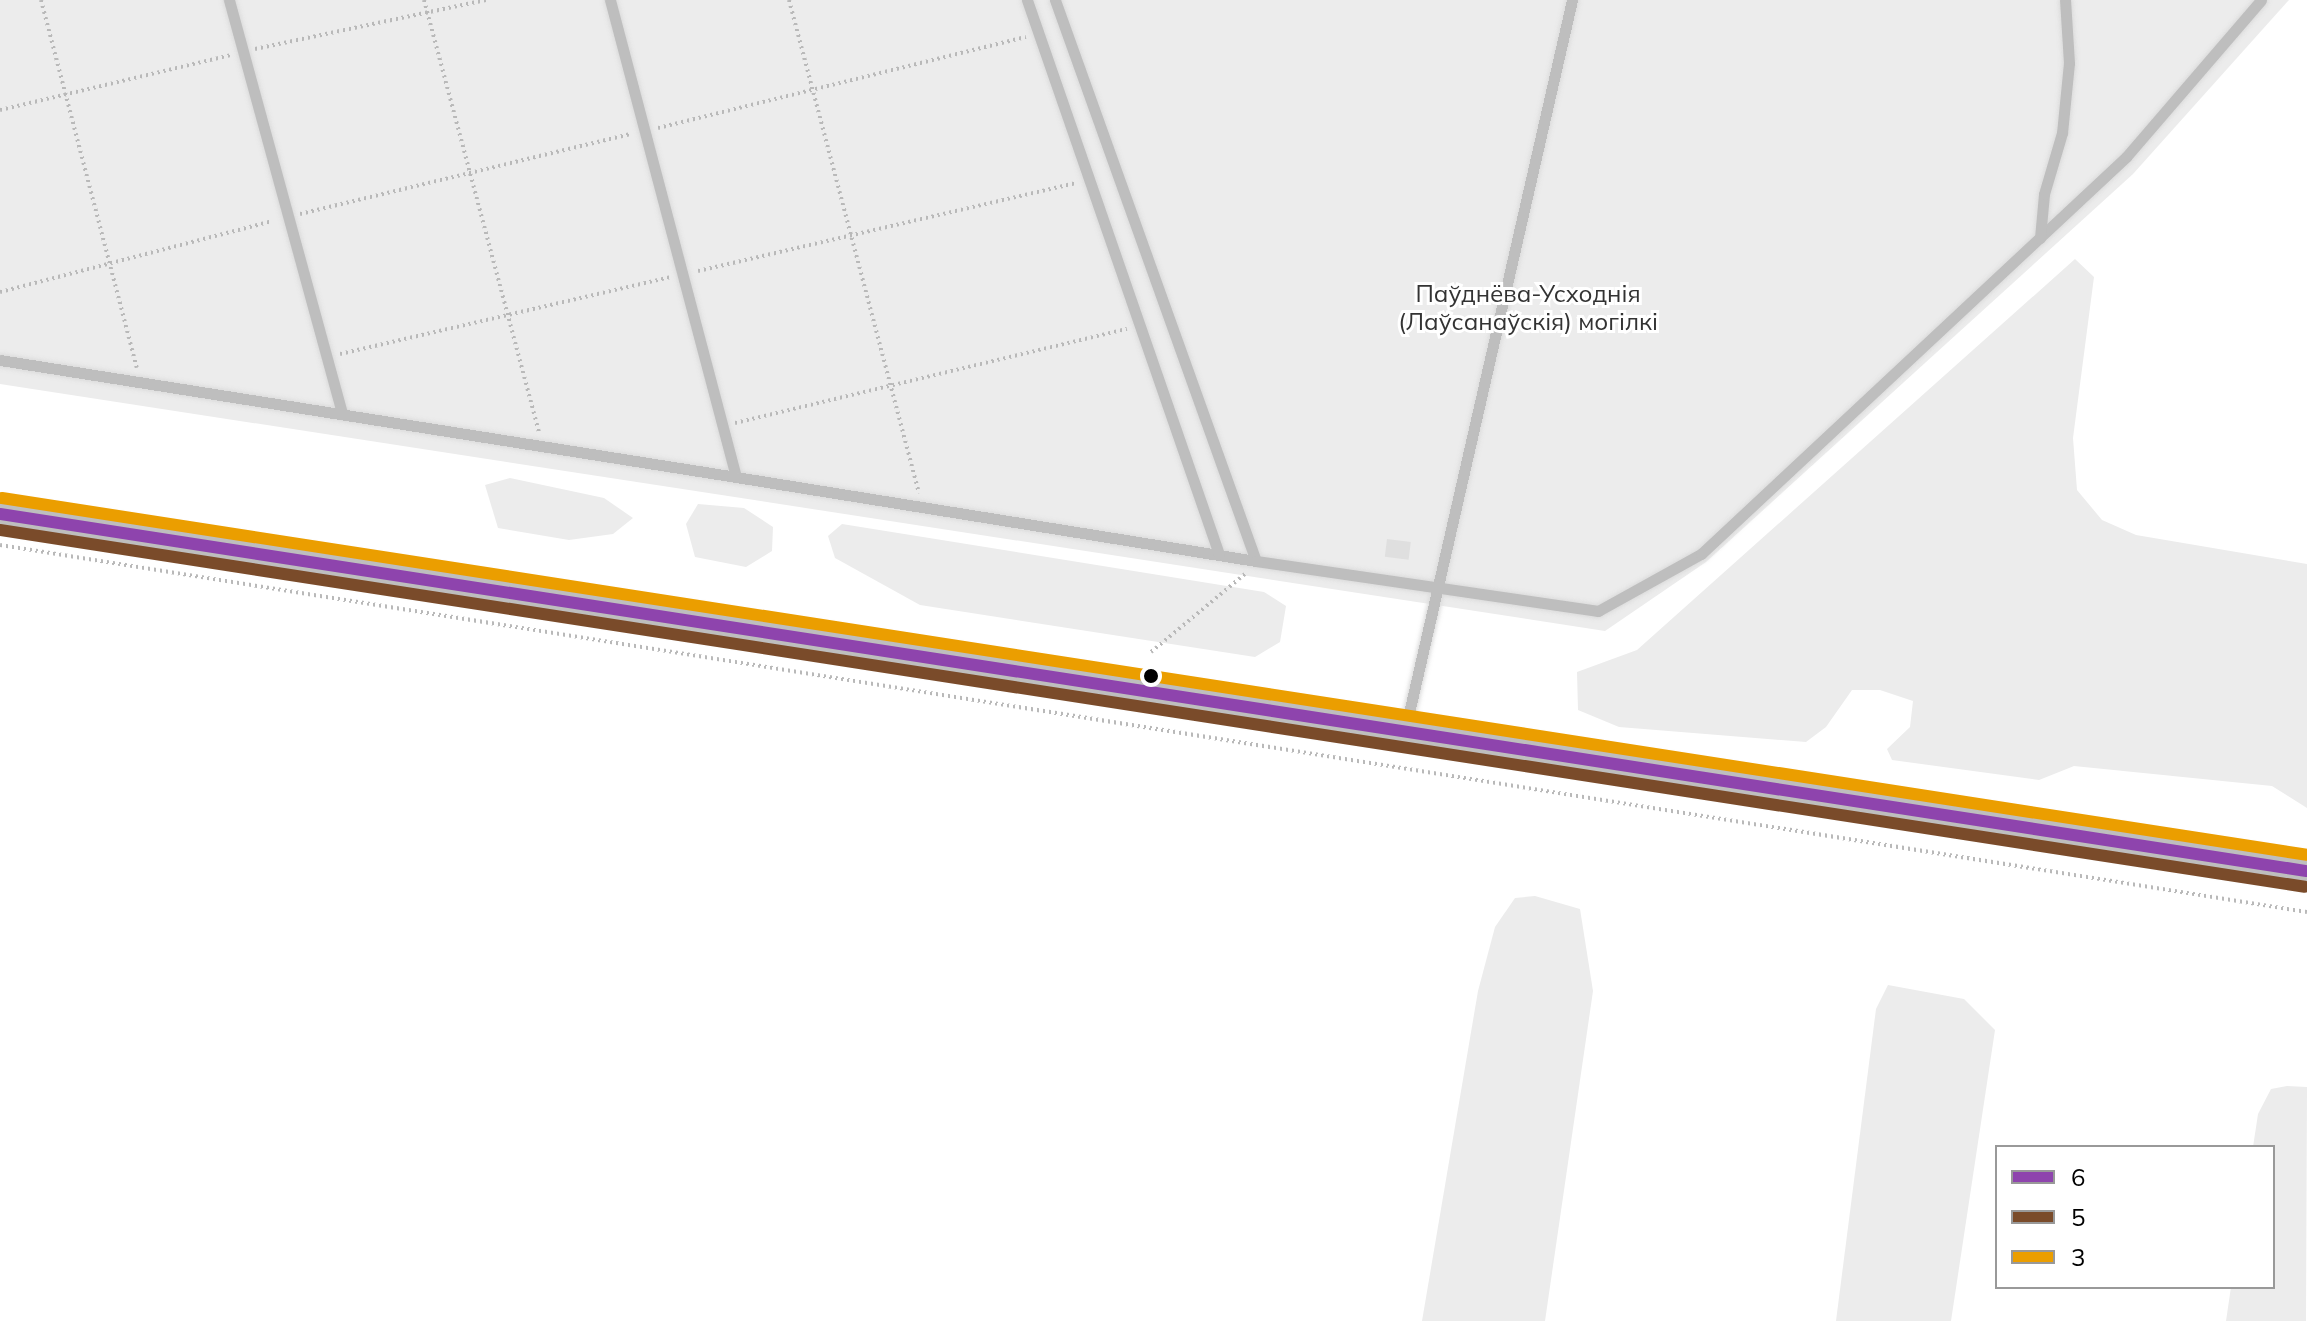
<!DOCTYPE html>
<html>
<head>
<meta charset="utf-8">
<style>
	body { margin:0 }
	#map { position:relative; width:2307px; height:1321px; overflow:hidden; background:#fff; font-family:Mulish,sans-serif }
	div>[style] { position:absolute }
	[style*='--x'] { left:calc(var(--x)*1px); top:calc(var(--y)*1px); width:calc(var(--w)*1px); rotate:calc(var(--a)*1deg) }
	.green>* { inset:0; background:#ececec }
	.building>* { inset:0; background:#dfdfdf; transform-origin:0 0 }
	.path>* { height:4px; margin-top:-2px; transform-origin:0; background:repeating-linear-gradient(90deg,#b9b9b9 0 2px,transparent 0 6px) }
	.roads { filter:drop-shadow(0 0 2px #dbdbdb) drop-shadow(0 0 2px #dbdbdb) }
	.lane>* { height:11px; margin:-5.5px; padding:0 5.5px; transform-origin:5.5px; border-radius:5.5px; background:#bebebe }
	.primary>* { height:34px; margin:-17px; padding:0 17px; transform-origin:17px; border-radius:17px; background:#bebebe }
	.bus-1>* { height:12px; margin:-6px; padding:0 6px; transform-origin:6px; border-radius:6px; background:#8e44ad }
	.bus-2>* { height:12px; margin:-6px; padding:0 6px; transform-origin:6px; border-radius:6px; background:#7a4b2a }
	.bus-3>* { height:12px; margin:-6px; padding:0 6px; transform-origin:6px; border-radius:6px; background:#eb9e00 }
	.dots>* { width:22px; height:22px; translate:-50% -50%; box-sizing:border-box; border:4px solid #fff; border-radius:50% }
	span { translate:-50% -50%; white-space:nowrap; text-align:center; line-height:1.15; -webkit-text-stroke:6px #fff; paint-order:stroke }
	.park-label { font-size:24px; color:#333 }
	.legend { position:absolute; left:1995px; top:1145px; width:280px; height:144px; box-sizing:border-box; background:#fff; border:2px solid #999; margin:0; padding:10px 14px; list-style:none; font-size:24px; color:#000 }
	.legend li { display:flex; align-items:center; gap:16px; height:40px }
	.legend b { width:40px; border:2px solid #999 }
</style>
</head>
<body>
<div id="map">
	<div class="green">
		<i style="clip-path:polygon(0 0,2289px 0,2133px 174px,1706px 562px,1605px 631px,0 384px)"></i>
		<i style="clip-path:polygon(2075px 259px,2094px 277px,2073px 438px,2077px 490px,2102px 520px,2136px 535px,2307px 564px,2307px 808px,2272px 786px,2074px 766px,2039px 780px,1892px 760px,1887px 749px,1910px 727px,1913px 701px,1880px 690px,1852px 690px,1826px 727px,1806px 742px,1619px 727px,1578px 710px,1577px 672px,1637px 650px)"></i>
		<i style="clip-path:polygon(510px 478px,604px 498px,633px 518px,613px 534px,569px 540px,498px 528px,485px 485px)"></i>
		<i style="clip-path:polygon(698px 504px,744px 508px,773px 527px,772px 551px,746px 567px,695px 557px,686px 524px)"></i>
		<i style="clip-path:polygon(842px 524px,1264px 592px,1286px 606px,1280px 642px,1255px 657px,920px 605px,835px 558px,828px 536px)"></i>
		<i style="clip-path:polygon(1535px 896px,1580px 909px,1593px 991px,1545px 1321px,1422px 1321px,1478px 991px,1495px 927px,1515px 898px)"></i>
		<i style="clip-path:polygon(1888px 985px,1964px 999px,1995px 1030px,1951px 1321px,1836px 1321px,1876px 1009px)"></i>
		<i style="clip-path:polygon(2287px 1086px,2307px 1087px,2306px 1321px,2226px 1321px,2231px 1287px,2273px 1287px,2273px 1147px,2253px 1147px,2258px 1114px,2271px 1089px)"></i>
	</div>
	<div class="building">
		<i style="left:1387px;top:539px;width:24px;height:18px;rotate:7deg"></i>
	</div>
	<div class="path">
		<i style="--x:41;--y:0;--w:380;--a:75.4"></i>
		<i style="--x:424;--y:0;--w:447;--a:75.1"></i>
		<i style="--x:789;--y:0;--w:510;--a:75.23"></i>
		<i style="--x:255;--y:49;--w:236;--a:-12"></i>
		<i style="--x:0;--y:110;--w:237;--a:-13.4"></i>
		<i style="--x:658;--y:128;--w:379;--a:-13.9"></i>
		<i style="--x:300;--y:214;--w:340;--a:-13.6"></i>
		<i style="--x:698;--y:271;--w:387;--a:-13.1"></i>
		<i style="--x:0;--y:292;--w:281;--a:-14.6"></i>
		<i style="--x:340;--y:354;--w:339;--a:-13.1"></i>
		<i style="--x:735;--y:423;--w:403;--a:-13.5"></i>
		<i style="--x:0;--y:545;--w:2336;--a:9.04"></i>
		<i style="--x:1151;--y:652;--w:122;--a:-39.7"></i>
	</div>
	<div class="roads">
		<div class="lane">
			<i style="--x:229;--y:0;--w:429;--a:74.7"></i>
			<i style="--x:610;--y:0;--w:493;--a:75.2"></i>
			<i style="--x:736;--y:477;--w:527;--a:9.18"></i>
			<i style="--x:1027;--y:0;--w:586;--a:70.89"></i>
			<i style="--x:1055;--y:0;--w:596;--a:70.29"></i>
			<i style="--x:1256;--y:561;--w:346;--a:8.3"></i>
			<i style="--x:1598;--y:611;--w:118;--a:-29"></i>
			<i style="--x:1701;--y:554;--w:582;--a:-43.05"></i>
			<i style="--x:2126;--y:157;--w:207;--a:-49.3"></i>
			<i style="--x:2040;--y:238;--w:44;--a:-84.8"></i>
			<i style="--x:2044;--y:194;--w:64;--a:-73.6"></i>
			<i style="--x:2062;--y:133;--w:70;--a:-84.3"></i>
			<i style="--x:2069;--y:63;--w:63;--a:-93.6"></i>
			<i style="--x:0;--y:360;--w:745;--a:9.03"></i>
			<i style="--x:1406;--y:726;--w:745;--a:-77.12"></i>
		</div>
		<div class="primary">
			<i style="--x:0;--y:514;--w:2334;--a:8.8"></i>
		</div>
	</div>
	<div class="bus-1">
		<i style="--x:0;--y:514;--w:2334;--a:8.8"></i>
	</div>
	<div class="bus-2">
		<i style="--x:0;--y:530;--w:2332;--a:8.8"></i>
	</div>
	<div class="bus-3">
		<i style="--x:2;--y:498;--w:2332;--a:8.8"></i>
	</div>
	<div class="dots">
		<i style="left:1151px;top:676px;background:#000"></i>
	</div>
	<div class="park-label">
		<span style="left:1528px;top:308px">Паўднёва-Усходнія<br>(Лаўсанаўскія) могілкі</span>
	</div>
	<ul class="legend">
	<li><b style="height:10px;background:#8e44ad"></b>6</li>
	<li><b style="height:10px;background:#7a4b2a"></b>5</li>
	<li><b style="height:10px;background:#eb9e00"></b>3</li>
	</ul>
</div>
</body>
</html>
